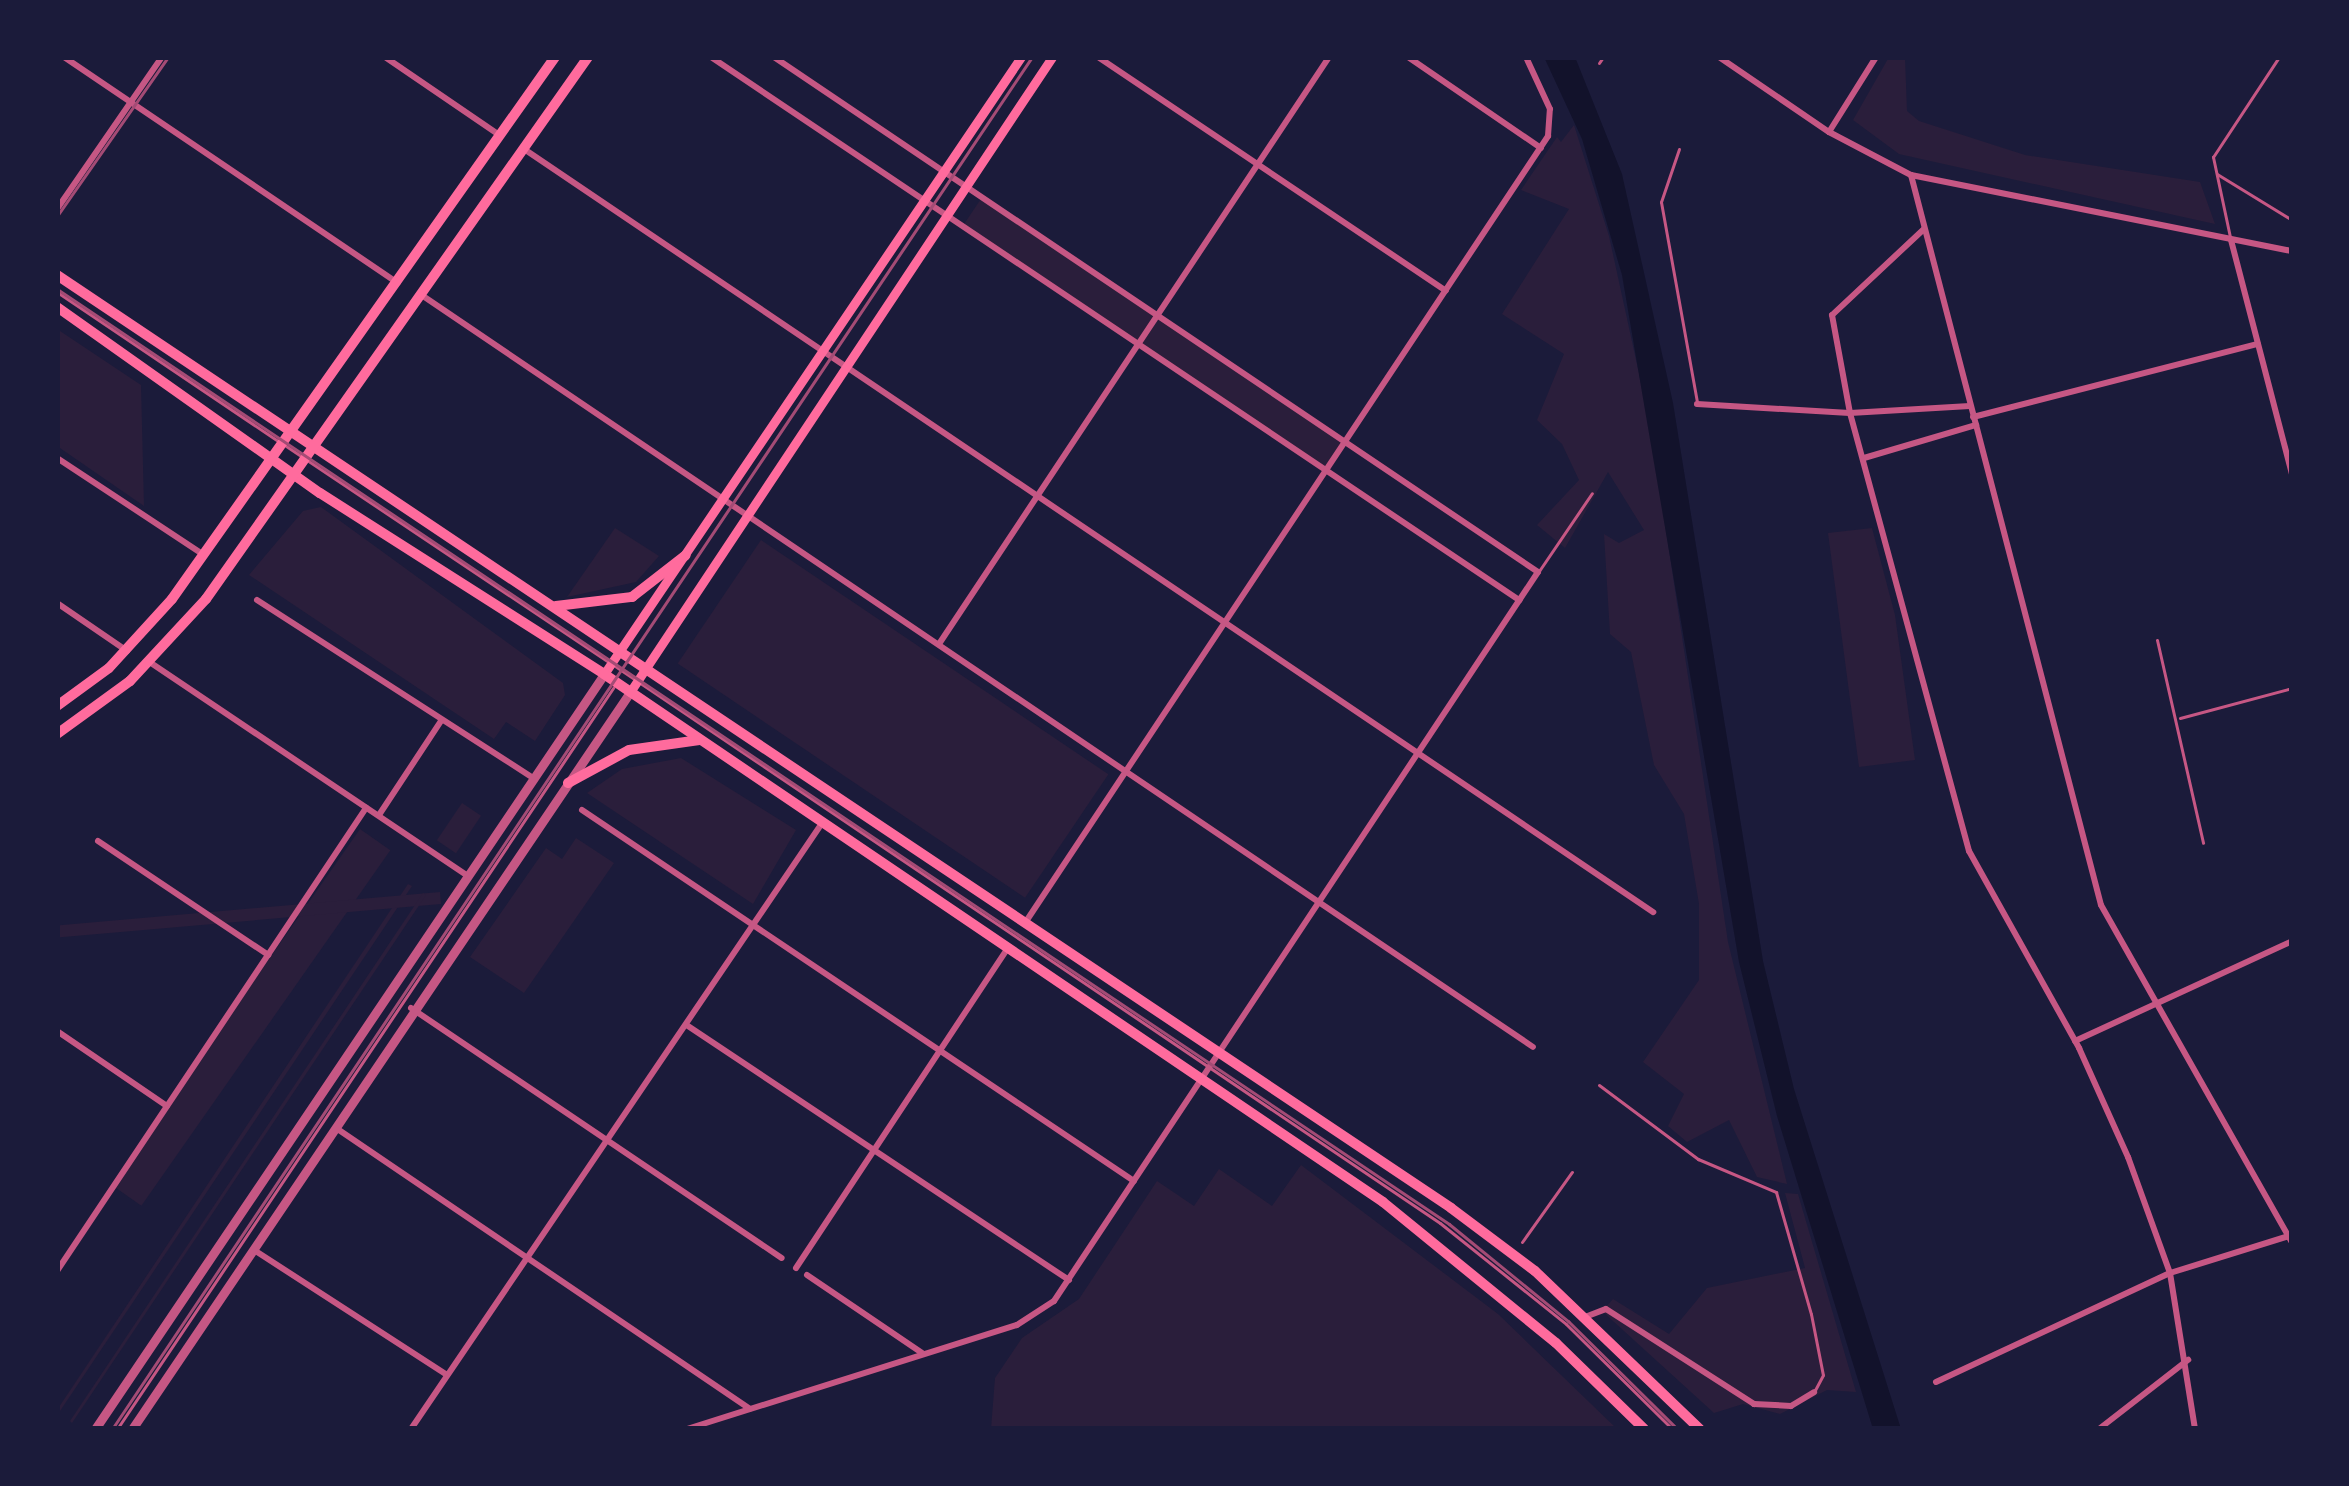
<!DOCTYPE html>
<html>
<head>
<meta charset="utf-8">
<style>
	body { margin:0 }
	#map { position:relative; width:2349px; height:1486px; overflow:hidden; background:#1b1b3a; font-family:"PT Sans Narrow",sans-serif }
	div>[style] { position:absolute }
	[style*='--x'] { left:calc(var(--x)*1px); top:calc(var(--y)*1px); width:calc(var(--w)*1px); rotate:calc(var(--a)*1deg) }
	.green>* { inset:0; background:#2a1e3b; transform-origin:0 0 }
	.water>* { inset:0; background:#12122b }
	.service>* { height:3px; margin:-1.5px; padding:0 1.5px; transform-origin:1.5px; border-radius:1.5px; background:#c65784 }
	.minor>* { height:6px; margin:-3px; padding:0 3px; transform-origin:3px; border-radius:3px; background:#c65784 }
	.tertiary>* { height:9px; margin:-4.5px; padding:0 4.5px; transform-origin:4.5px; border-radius:4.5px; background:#c65784 }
	.secondary>* { height:9px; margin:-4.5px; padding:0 4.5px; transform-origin:4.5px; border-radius:4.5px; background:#ff6b9d }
	.primary>* { height:10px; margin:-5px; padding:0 5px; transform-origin:5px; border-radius:5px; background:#ff6b9d }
	.tram>* { height:3px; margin:-1.5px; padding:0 1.5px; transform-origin:1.5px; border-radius:1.5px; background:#a44b75 }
	span { translate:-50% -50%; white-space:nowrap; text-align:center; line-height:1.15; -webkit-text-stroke:9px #1b1b3a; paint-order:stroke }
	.frame { position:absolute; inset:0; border:60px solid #1b1b3a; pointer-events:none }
</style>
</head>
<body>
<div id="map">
	<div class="green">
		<i style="clip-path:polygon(1889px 57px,1905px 57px,1907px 111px,1919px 121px,2025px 155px,2200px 182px,2215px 224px,1899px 154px,1853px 120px)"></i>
		<i style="clip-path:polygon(1574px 125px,1609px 236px,1650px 424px,1728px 942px,1787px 1184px,1757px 1177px,1729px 1120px,1687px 1142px,1668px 1126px,1684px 1094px,1643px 1062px,1699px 980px,1699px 904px,1684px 814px,1654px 765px,1631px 652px,1610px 634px,1604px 534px,1619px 543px,1644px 530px,1608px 472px,1565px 548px,1537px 525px,1579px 480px,1562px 444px,1537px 420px,1564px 354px,1502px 314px,1569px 209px,1521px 190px,1557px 137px,1561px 142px)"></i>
		<i style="left:983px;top:196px;width:437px;height:36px;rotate:34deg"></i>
		<i style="clip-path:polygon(57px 329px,141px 385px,144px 506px,57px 446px)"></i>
		<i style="clip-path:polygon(321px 507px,563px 683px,565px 695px,535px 741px,506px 722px,494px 739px,249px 575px,303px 511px)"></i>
		<i style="clip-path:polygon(615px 528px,659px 556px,636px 582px,567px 597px)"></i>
		<i style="clip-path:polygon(1872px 528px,1895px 615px,1915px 760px,1859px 767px,1828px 533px)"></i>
		<i style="left:761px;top:540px;width:419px;height:149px;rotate:34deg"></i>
		<i style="clip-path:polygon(681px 758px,796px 830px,753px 904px,587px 793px,622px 769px)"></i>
		<i style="left:462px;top:803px;width:23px;height:45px;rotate:34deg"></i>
		<i style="left:360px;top:829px;width:37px;height:434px;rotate:35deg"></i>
		<i style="clip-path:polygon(576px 838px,614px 863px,524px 993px,470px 957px,546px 848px,562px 859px)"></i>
		<i style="clip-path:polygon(408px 884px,412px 886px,58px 1414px,57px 1410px)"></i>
		<i style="left:440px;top:892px;width:12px;height:628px;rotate:85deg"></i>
		<i style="clip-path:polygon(423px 893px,426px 895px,72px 1423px,70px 1421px)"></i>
		<i style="clip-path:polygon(1301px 1165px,1498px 1314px,1617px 1429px,991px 1429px,995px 1378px,1022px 1338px,1079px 1299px,1157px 1181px,1194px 1206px,1219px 1169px,1272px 1206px)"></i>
		<i style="clip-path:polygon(1785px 1193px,1798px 1194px,1856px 1392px,1827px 1390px,1780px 1414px,1743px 1404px,1714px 1413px,1602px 1311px,1613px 1299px,1669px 1334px,1707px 1288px,1805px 1268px)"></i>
	</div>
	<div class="water">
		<i style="clip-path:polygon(1544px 57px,1575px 57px,1622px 174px,1673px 403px,1763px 961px,1794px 1089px,1901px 1429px,1873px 1429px,1777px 1116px,1739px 962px,1622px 275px,1582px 139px)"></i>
	</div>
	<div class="service">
		<i style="--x:1599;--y:63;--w:7;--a:-56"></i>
		<i style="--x:1679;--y:149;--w:56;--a:108.8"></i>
		<i style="--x:1661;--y:202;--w:204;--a:79.8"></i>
		<i style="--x:2217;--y:174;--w:88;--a:31.5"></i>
		<i style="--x:2230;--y:237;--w:82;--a:-102"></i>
		<i style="--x:2213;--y:157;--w:120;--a:-56.6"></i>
		<i style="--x:57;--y:292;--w:267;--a:34"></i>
		<i style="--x:286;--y:446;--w:386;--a:33.8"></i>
		<i style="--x:1539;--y:571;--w:94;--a:-55.8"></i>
		<i style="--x:2157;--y:640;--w:208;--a:77.2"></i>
		<i style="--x:615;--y:666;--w:995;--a:34.03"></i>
		<i style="--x:1440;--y:1223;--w:161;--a:38.7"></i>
		<i style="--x:1566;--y:1324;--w:149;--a:44.7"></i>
		<i style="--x:2180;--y:718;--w:116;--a:-15"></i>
		<i style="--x:1599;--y:1085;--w:124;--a:36.8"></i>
		<i style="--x:1698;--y:1159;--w:85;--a:22.9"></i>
		<i style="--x:1776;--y:1192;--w:127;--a:74"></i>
		<i style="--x:1811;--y:1314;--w:62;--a:78.9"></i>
		<i style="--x:1823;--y:1375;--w:17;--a:118"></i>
		<i style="--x:1522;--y:1242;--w:86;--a:-54.5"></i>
		<i style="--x:117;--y:1429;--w:892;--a:-56.2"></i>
	</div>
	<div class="minor">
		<i style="--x:64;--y:57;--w:403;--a:34.1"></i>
		<i style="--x:385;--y:57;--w:137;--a:34.3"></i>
		<i style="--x:711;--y:57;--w:974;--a:33.9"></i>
		<i style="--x:1098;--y:57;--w:419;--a:33.9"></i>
		<i style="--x:1408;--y:57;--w:161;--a:34.4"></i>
		<i style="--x:1719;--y:57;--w:133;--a:34.3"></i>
		<i style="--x:1829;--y:132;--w:93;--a:27.7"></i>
		<i style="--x:1911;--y:175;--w:389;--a:11.3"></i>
		<i style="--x:1829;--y:132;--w:89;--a:-57.9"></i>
		<i style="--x:524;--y:149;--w:1363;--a:34.05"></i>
		<i style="--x:1911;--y:175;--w:754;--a:75.41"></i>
		<i style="--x:2101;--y:905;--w:387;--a:60.5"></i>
		<i style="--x:57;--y:209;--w:185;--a:-55.4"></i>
		<i style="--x:1924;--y:229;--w:126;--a:136.9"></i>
		<i style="--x:1832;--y:315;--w:100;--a:79.6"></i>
		<i style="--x:1850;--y:413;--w:454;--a:74.8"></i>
		<i style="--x:1969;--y:851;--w:226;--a:60.8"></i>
		<i style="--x:2079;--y:1048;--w:120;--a:65.8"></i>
		<i style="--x:2128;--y:1157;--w:123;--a:70.1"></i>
		<i style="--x:2170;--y:1273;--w:158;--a:80.9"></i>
		<i style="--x:2231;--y:240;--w:242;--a:75.4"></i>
		<i style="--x:423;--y:296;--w:1340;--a:34.08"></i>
		<i style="--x:1697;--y:404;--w:153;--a:3.4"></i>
		<i style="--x:1850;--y:413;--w:120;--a:-3.3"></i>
		<i style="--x:1973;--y:417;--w:294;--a:-14.4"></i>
		<i style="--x:57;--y:458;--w:176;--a:33.4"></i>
		<i style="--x:1864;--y:458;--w:117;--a:-16.4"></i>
		<i style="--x:257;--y:600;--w:328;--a:32.8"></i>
		<i style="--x:57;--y:603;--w:85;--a:34.4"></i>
		<i style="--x:939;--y:644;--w:705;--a:-56.4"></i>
		<i style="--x:151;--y:663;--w:380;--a:33.9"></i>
		<i style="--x:582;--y:810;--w:665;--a:33.91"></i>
		<i style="--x:379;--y:815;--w:113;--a:-56.6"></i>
		<i style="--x:98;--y:841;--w:205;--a:33.8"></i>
		<i style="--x:1025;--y:923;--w:945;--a:-56.39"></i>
		<i style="--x:1548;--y:136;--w:27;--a:-86"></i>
		<i style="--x:1550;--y:109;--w:57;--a:-114.8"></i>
		<i style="--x:411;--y:1008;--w:447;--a:34"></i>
		<i style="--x:688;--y:1026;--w:458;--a:33.7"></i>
		<i style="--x:57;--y:1031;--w:133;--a:34.3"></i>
		<i style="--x:2075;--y:1041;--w:239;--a:-24.7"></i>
		<i style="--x:336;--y:1128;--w:500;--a:34.17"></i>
		<i style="--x:254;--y:1250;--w:230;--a:32.9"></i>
		<i style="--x:796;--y:1268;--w:384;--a:-56.5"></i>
		<i style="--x:57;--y:1271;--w:557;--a:-56.28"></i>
		<i style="--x:807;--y:1275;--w:139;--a:34.1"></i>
		<i style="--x:1585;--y:1317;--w:22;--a:-21"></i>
		<i style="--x:1606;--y:1309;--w:176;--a:32.7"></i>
		<i style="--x:1754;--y:1404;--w:37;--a:3"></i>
		<i style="--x:1791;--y:1406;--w:27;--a:-31"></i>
		<i style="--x:1936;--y:1382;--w:258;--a:-25"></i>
		<i style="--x:2170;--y:1273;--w:125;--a:-17.3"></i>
		<i style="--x:411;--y:1429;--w:732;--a:-55.85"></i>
		<i style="--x:687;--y:1429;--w:346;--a:-17.5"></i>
		<i style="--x:1017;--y:1325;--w:44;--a:-33"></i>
		<i style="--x:1054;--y:1301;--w:875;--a:-56.42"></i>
		<i style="--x:1538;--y:572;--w:921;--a:-146.02"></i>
		<i style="--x:2099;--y:1429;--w:113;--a:-37.8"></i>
	</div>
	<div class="tertiary">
		<i style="--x:95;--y:1429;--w:911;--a:-56.01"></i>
		<i style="--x:132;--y:1429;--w:889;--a:-55.95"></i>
	</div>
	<div class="secondary">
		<i style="--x:604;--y:674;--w:745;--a:-55.95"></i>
		<i style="--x:630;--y:692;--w:762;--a:-56.39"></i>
	</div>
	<div class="primary">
		<i style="--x:57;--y:275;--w:1677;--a:33.79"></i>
		<i style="--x:1451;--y:1208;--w:105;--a:36.9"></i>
		<i style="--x:1535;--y:1271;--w:228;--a:43.8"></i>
		<i style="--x:57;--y:307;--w:322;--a:35.3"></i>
		<i style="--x:320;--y:493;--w:337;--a:32.5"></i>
		<i style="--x:604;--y:674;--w:941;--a:34.13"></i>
		<i style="--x:1383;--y:1202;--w:223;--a:39.2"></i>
		<i style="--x:1556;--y:1343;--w:123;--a:44.3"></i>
		<i style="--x:556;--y:606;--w:77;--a:-6.8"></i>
		<i style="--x:632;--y:597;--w:68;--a:-37.9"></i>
		<i style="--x:57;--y:706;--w:64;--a:-36.2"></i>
		<i style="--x:109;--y:668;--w:93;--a:-47.6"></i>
		<i style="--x:172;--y:599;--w:664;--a:-54.75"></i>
		<i style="--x:57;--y:734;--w:90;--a:-36"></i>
		<i style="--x:130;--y:681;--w:112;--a:-47.2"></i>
		<i style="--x:206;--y:599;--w:663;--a:-54.82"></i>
		<i style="--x:568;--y:783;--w:69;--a:-28.4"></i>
		<i style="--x:629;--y:750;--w:71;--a:-8.1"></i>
	</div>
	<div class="tram">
		<i style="--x:57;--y:216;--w:194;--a:-55.1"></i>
		<i style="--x:57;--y:289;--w:1677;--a:33.89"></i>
		<i style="--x:1449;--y:1224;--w:154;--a:39.2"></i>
		<i style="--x:1568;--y:1321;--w:153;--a:44.7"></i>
		<i style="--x:112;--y:1429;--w:1652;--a:-56.16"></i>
	</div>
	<div class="frame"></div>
</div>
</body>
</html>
